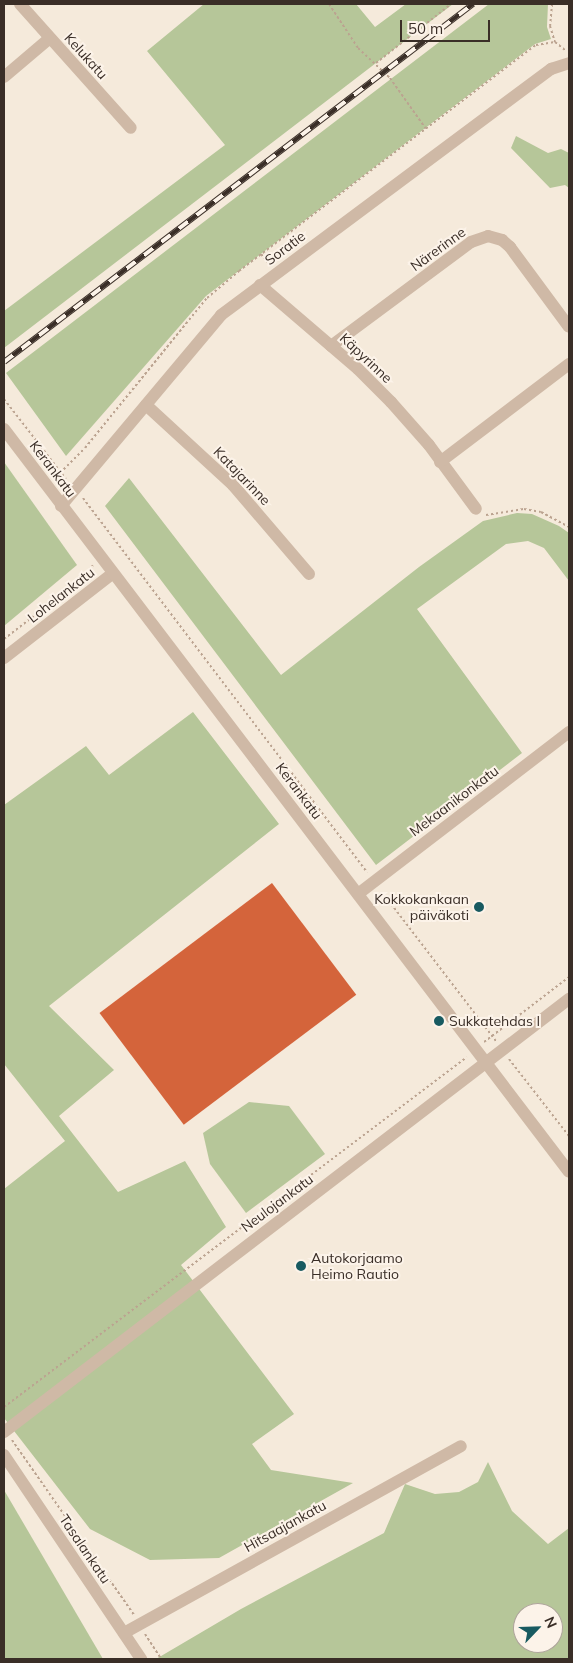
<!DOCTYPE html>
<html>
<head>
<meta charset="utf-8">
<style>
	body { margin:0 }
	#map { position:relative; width:573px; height:1663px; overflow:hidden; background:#f5eadb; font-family:Mulish,sans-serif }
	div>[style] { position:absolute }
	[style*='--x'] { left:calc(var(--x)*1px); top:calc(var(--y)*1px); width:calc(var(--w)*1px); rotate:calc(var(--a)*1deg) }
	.green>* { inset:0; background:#b6c699 }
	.building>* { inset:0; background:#d4643b; transform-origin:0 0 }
	.path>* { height:2px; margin-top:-1px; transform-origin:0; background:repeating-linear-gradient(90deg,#bba390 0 2.5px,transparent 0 5px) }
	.minor>* { height:12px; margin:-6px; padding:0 6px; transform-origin:6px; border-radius:6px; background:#cfb9a6 }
	.tertiary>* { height:12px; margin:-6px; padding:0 6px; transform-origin:6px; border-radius:6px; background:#cfb9a6 }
	.rail>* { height:5.5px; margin-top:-2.75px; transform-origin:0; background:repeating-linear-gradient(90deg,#fcf3e9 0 11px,#3a2e27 0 22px); box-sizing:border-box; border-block:1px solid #3a2e27 }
	.dots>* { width:14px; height:14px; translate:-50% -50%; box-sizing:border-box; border:2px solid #fcf3e9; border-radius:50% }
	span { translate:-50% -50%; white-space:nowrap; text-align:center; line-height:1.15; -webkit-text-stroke:4px #fcf3e9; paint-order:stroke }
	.street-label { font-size:14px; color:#3a2e27 }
	.poi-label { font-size:14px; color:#3a2e27 }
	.right { translate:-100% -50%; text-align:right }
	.left { translate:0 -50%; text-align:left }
	.frame { position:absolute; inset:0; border:5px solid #3a2e27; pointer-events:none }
	.north { position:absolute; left:513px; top:1603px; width:50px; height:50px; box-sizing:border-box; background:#fcf3e9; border:1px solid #aea49b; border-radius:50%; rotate:66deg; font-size:14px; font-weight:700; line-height:20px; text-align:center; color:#3a2e27 }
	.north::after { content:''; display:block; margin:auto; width:18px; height:22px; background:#185a60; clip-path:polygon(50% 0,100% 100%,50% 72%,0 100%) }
	.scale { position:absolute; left:400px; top:20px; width:90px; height:22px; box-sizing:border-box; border:2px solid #3a2e27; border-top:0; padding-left:6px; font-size:15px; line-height:18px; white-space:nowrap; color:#3a2e27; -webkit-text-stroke:4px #fcf3e9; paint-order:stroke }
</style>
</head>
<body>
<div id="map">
	<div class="green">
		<i style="clip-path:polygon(204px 4px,356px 4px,375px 27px,406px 4px,453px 4px,4px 348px,4px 311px,225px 145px,147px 51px)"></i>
		<i style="clip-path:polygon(489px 4px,548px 4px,547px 27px,551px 39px,535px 44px,206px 296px,66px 456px,6px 373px)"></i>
		<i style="clip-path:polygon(516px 136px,548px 153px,561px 149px,569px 153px,569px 188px,565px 185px,550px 188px,511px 148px)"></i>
		<i style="clip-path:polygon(4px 462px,77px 565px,4px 626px)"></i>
		<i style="clip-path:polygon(129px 478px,281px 675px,419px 567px,483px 521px,517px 513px,532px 514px,559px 526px,569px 533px,569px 581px,544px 548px,528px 541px,506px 544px,417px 609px,522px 753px,376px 865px,105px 506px)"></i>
		<i style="clip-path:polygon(193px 712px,279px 824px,49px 1006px,114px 1070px,59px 1116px,118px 1192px,185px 1161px,226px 1227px,181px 1265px,294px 1414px,252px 1444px,271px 1470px,353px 1483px,219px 1558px,150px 1560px,90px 1529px,4px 1418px,4px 1189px,65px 1141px,4px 1064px,4px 805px,86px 746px,109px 775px)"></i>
		<i style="clip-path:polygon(249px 1102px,289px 1106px,325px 1154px,246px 1213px,210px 1164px,203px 1133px)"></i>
		<i style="clip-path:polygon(evenodd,488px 1462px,512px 1511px,548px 1544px,569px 1528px,569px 1659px,156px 1659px,241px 1609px,384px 1533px,405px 1484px,435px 1494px,459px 1492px,478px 1482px,488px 1462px,523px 1613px,553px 1613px,553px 1643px,523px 1643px,523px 1613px)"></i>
		<i style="clip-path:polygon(4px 1490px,103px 1659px,4px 1659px)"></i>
	</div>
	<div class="building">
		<i style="left:272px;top:883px;width:140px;height:216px;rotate:53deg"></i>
	</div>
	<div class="path">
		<i style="--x:329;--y:4;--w:53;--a:56.6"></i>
		<i style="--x:358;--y:48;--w:44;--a:43.2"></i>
		<i style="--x:390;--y:78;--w:62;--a:54.8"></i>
		<i style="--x:552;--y:4;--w:22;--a:95"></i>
		<i style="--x:550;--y:26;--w:17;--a:73"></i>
		<i style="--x:376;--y:63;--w:95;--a:-38.2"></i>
		<i style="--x:261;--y:254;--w:13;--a:51"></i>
		<i style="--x:4;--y:399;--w:101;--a:52.2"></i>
		<i style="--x:60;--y:473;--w:35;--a:-45"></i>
		<i style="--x:85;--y:448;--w:193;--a:-50.9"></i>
		<i style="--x:207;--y:298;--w:42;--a:-40.2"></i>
		<i style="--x:239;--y:271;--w:373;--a:-37.3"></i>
		<i style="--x:536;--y:45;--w:19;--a:-9"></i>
		<i style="--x:555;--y:42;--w:14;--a:39"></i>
		<i style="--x:83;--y:498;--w:470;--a:52.8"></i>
		<i style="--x:486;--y:515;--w:38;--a:-9"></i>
		<i style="--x:524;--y:509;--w:17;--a:10"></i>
		<i style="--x:541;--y:512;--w:32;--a:28"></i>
		<i style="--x:4;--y:639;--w:100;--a:-37.7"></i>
		<i style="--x:83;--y:578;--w:16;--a:-52"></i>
		<i style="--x:382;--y:892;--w:188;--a:52.6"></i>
		<i style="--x:484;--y:1042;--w:107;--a:-37.4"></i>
		<i style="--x:509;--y:1059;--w:98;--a:52.1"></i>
		<i style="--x:4;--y:1407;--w:580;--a:-37.09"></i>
		<i style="--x:12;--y:1440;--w:213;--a:55.1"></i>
		<i style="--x:145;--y:1634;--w:30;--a:57"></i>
	</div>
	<div class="minor">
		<i style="--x:20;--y:4;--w:166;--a:48.2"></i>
		<i style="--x:4;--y:77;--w:60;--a:-40.3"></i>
		<i style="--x:260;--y:285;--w:129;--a:40.6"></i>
		<i style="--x:358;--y:369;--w:47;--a:45"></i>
		<i style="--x:391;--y:402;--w:57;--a:48.5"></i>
		<i style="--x:429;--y:445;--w:79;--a:53.7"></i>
		<i style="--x:331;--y:346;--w:174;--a:-36.6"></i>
		<i style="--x:471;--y:242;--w:18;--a:-19"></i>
		<i style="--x:488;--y:236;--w:15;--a:16"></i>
		<i style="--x:502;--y:240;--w:11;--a:41"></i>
		<i style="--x:510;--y:247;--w:99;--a:53.6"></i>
		<i style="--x:146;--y:405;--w:118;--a:42.6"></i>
		<i style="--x:233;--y:485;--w:117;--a:49.5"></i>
		<i style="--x:440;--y:462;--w:162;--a:-37.2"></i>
		<i style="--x:61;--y:506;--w:249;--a:-50"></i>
		<i style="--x:221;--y:315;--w:412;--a:-36.7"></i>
		<i style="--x:551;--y:69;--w:19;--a:-18"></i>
		<i style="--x:4;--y:658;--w:138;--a:-37.9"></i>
		<i style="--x:358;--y:894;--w:266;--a:-37.5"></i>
		<i style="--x:4;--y:1432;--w:712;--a:-37.47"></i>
		<i style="--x:4;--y:1455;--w:246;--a:56.1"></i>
		<i style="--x:124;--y:1633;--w:385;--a:-29"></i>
	</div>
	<div class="tertiary">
		<i style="--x:4;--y:429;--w:933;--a:52.75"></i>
	</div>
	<div class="rail">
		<i style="--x:4;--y:362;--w:590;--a:-37.36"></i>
	</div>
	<div class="dots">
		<i style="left:479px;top:907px;background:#185a60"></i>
		<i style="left:439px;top:1021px;background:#185a60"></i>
		<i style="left:301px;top:1266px;background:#185a60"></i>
	</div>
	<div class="street-label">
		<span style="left:86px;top:56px;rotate:48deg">Kelukatu</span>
		<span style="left:285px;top:248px;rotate:-37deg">Soratie</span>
		<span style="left:438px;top:249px;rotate:-36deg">Närerinne</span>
		<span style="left:366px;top:358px;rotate:43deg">Käpyrinne</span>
		<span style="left:53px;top:469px;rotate:53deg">Kerankatu</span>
		<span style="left:242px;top:476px;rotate:46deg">Katajarinne</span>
		<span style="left:61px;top:595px;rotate:-38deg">Lohelankatu</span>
		<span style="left:299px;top:791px;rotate:53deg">Kerankatu</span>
		<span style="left:454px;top:801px;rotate:-37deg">Mekaanikonkatu</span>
		<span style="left:277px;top:1203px;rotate:-37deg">Neulojankatu</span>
		<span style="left:285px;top:1526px;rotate:-29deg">Hitsaajankatu</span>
		<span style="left:85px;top:1549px;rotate:56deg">Tasalankatu</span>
	</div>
	<div class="poi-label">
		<span class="right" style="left:469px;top:907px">Kokkokankaan<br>päiväkoti</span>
		<span class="left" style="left:449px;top:1021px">Sukkatehdas I</span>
		<span class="left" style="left:311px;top:1266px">Autokorjaamo<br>Heimo Rautio</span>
	</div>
	<div class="frame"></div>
	<div class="north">N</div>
	<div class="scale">50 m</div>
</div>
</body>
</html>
